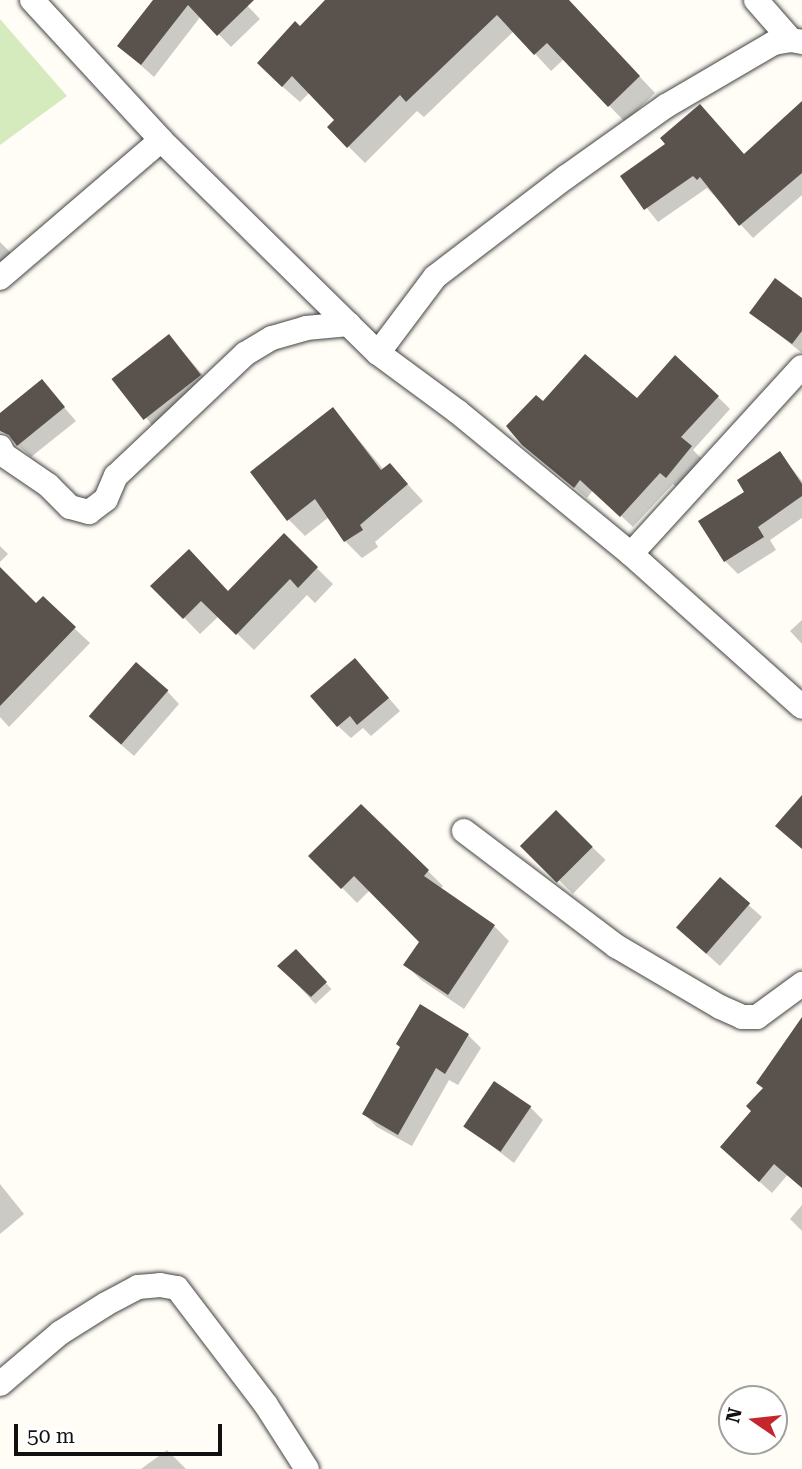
<!DOCTYPE html>
<html>
<head>
<meta charset="utf-8">
<style>
	body { margin:0 }
	#map { position:relative; width:802px; height:1469px; overflow:hidden; background:#fffdf5; font-family:"Roboto Serif",serif }
	div>[style] { position:absolute }
	[style*='--x'] { left:calc(var(--x)*1px); top:calc(var(--y)*1px); width:calc(var(--w)*1px); rotate:calc(var(--a)*1deg) }
	.green>* { inset:0; background:#d5ebbd }
	.shadow>* { inset:0; background:#0003; transform-origin:0 0 }
	.building>* { inset:0; background:#5a524d; transform-origin:0 0 }
	.roads { filter:drop-shadow(0 0 2px #444) drop-shadow(0 0 2px #444) }
	.street>* { height:24px; margin:-12px; padding:0 12px; transform-origin:12px; border-radius:12px; background:#fff }
	span { translate:-50% -50%; white-space:nowrap; text-align:center; line-height:1.15; -webkit-text-stroke:7px #fff; paint-order:stroke }
	.north { position:absolute; left:718px; top:1385px; width:70px; height:70px; box-sizing:border-box; background:#fff; border:2px solid #a0a0a0; border-radius:50%; rotate:284deg; font-size:19px; font-weight:700; line-height:28px; text-align:center; color:#111 }
	.north::after { content:''; display:block; margin:auto; width:24px; height:32px; background:#c4262e; clip-path:polygon(50% 0,100% 100%,50% 72%,0 100%) }
	.scale { position:absolute; left:14px; top:1424px; width:208px; height:32px; box-sizing:border-box; border:4px solid #111; border-top:0; padding-left:9px; font-size:21px; line-height:24px; white-space:nowrap; color:#111; -webkit-text-stroke:5px #fff; paint-order:stroke }
</style>
</head>
<body>
<div id="map">
	<div class="green">
		<i style="clip-path:polygon(0 19px,67px 96px,0 145px)"></i>
	</div>
	<div class="shadow">
		<i style="clip-path:polygon(155px 0,242px 0,260px 19px,231px 47px,201px 16px,154px 77px,119px 46px)"></i>
		<i style="clip-path:polygon(327px 0,568px 0,655px 93px,625px 122px,564px 59px,551px 71px,514px 31px,424px 117px,417px 111px,365px 163px,329px 127px,337px 120px,310px 92px,300px 102px,275px 80px,300px 29px)"></i>
		<i style="clip-path:polygon(802px 110px,802px 195px,753px 238px,707px 188px,658px 222px,622px 177px,668px 144px,745px 156px)"></i>
		<i style="clip-path:polygon(0 242px,13px 255px,0 267px)"></i>
		<i style="clip-path:polygon(802px 300px,802px 353px,752px 313px)"></i>
		<i style="left:169px;top:336px;width:77px;height:71px;rotate:49deg"></i>
		<i style="clip-path:polygon(42px 382px,76px 421px,31px 457px,0 429px,0 415px)"></i>
		<i style="clip-path:polygon(718px 397px,730px 409px,693px 450px,702px 459px,679px 489px,673px 484px,633px 527px,593px 490px,587px 498px,524px 444px,543px 404px)"></i>
		<i style="clip-path:polygon(333px 409px,384px 470px,390px 465px,423px 501px,375px 542px,378px 547px,362px 558px,345px 541px,329px 517px,305px 536px,289px 520px)"></i>
		<i style="clip-path:polygon(779px 453px,802px 481px,802px 518px,770px 540px,776px 550px,738px 574px,725px 561px)"></i>
		<i style="clip-path:polygon(284px 536px,333px 584px,315px 603px,307px 595px,254px 650px,219px 616px,200px 634px,153px 586px,229px 593px)"></i>
		<i style="clip-path:polygon(0 546px,8px 554px,0 562px)"></i>
		<i style="clip-path:polygon(0 570px,36px 606px,43px 599px,90px 643px,9px 727px,0 717px)"></i>
		<i style="clip-path:polygon(802px 620px,802px 644px,790px 631px)"></i>
		<i style="clip-path:polygon(367px 673px,400px 711px,371px 736px,363px 728px,351px 738px,338px 726px)"></i>
		<i style="clip-path:polygon(167px 691px,179px 704px,134px 756px,104px 730px)"></i>
		<i style="left:556px;top:812px;width:69px;height:47px;rotate:44deg"></i>
		<i style="clip-path:polygon(311px 856px,428px 871px,443px 886px,440px 889px,494px 926px,509px 941px,464px 1009px,421px 980px,406px 965px,421px 942px,370px 890px,357px 903px)"></i>
		<i style="clip-path:polygon(720px 880px,762px 917px,720px 966px,692px 941px)"></i>
		<i style="left:296px;top:951px;width:52px;height:22px;rotate:47deg"></i>
		<i style="clip-path:polygon(802px 1026px,802px 1158px,772px 1193px,735px 1160px,765px 1089px)"></i>
		<i style="clip-path:polygon(468px 1035px,481px 1048px,458px 1085px,449px 1080px,412px 1146px,377px 1127px,364px 1114px)"></i>
		<i style="clip-path:polygon(530px 1107px,543px 1120px,514px 1163px,466px 1126px)"></i>
		<i style="clip-path:polygon(0 1184px,24px 1214px,0 1234px)"></i>
		<i style="clip-path:polygon(802px 1205px,802px 1231px,790px 1219px)"></i>
		<i style="clip-path:polygon(167px 1450px,186px 1469px,141px 1469px)"></i>
	</div>
	<div class="building">
		<i style="clip-path:polygon(153px 0,254px 0,217px 36px,188px 5px,141px 65px,117px 46px)"></i>
		<i style="clip-path:polygon(325px 0,569px 0,640px 76px,608px 107px,547px 43px,534px 55px,497px 15px,406px 102px,400px 95px,347px 148px,327px 127px,334px 120px,292px 76px,282px 87px,257px 63px,295px 21px,300px 26px)"></i>
		<i style="clip-path:polygon(802px 101px,802px 173px,739px 226px,700px 177px,697px 180px,693px 176px,644px 210px,620px 176px,665px 144px,660px 138px,700px 104px,744px 154px)"></i>
		<i style="clip-path:polygon(775px 278px,802px 298px,802px 331px,792px 344px,749px 313px)"></i>
		<i style="left:169px;top:334px;width:52px;height:73px;rotate:52deg"></i>
		<i style="clip-path:polygon(585px 354px,637px 398px,675px 355px,719px 396px,681px 437px,692px 446px,666px 478px,660px 473px,620px 517px,580px 480px,574px 488px,522px 445px,506px 426px,536px 395px,543px 401px)"></i>
		<i style="clip-path:polygon(42px 379px,65px 407px,17px 446px,9px 435px,0 431px,0 413px)"></i>
		<i style="clip-path:polygon(333px 407px,381px 470px,390px 463px,408px 484px,360px 525px,363px 530px,344px 542px,315px 499px,287px 521px,250px 472px)"></i>
		<i style="clip-path:polygon(780px 451px,802px 484px,802px 496px,758px 527px,764px 537px,724px 562px,698px 521px,744px 492px,737px 480px)"></i>
		<i style="clip-path:polygon(284px 533px,318px 567px,298px 588px,290px 579px,236px 635px,201px 601px,183px 619px,150px 586px,189px 549px,228px 591px)"></i>
		<i style="clip-path:polygon(0 567px,36px 603px,43px 596px,76px 627px,0 706px)"></i>
		<i style="clip-path:polygon(355px 658px,389px 698px,357px 725px,350px 716px,337px 727px,310px 696px)"></i>
		<i style="left:136px;top:662px;width:43px;height:72px;rotate:41deg"></i>
		<i style="clip-path:polygon(802px 795px,802px 849px,775px 826px)"></i>
		<i style="clip-path:polygon(361px 804px,429px 870px,424px 876px,495px 925px,448px 995px,403px 965px,419px 942px,354px 876px,341px 889px,308px 856px)"></i>
		<i style="left:556px;top:810px;width:52px;height:51px;rotate:45deg"></i>
		<i style="left:720px;top:877px;width:40px;height:67px;rotate:41deg"></i>
		<i style="clip-path:polygon(296px 949px,327px 982px,311px 997px,277px 966px)"></i>
		<i style="clip-path:polygon(420px 1004px,469px 1034px,445px 1074px,436px 1068px,398px 1135px,362px 1114px,400px 1047px,396px 1044px)"></i>
		<i style="clip-path:polygon(802px 1017px,802px 1188px,774px 1164px,759px 1182px,720px 1147px,751px 1111px,746px 1106px,763px 1088px,756px 1083px)"></i>
		<i style="left:494px;top:1081px;width:45px;height:55px;rotate:34deg"></i>
	</div>
	<div class="roads">
		<div class="street">
			<i style="--x:32;--y:0;--w:190;--a:47.3"></i>
			<i style="--x:161;--y:140;--w:304;--a:44.5"></i>
			<i style="--x:378;--y:353;--w:99;--a:36.4"></i>
			<i style="--x:458;--y:412;--w:224;--a:39.4"></i>
			<i style="--x:631;--y:554;--w:229;--a:41.8"></i>
			<i style="--x:756;--y:0;--w:53;--a:48.8"></i>
			<i style="--x:0;--y:278;--w:212;--a:-40.6"></i>
			<i style="--x:378;--y:353;--w:95;--a:-53.1"></i>
			<i style="--x:435;--y:277;--w:165;--a:-37.4"></i>
			<i style="--x:566;--y:177;--w:123;--a:-35.4"></i>
			<i style="--x:666;--y:106;--w:125;--a:-30.3"></i>
			<i style="--x:774;--y:43;--w:17;--a:-10"></i>
			<i style="--x:791;--y:40;--w:11;--a:10"></i>
			<i style="--x:0;--y:447;--w:9;--a:63"></i>
			<i style="--x:4;--y:455;--w:53;--a:34.3"></i>
			<i style="--x:48;--y:485;--w:31;--a:45"></i>
			<i style="--x:70;--y:507;--w:20;--a:15"></i>
			<i style="--x:89;--y:512;--w:21;--a:-37"></i>
			<i style="--x:106;--y:499;--w:25;--a:-67"></i>
			<i style="--x:116;--y:476;--w:178;--a:-43.4"></i>
			<i style="--x:245;--y:354;--w:31;--a:-31"></i>
			<i style="--x:272;--y:338;--w:35;--a:-16"></i>
			<i style="--x:306;--y:328;--w:43;--a:-5.3"></i>
			<i style="--x:631;--y:554;--w:253;--a:-47.6"></i>
			<i style="--x:464;--y:831;--w:191;--a:37.1"></i>
			<i style="--x:616;--y:946;--w:121;--a:30.4"></i>
			<i style="--x:720;--y:1007;--w:24;--a:24"></i>
			<i style="--x:742;--y:1017;--w:15;--a:0"></i>
			<i style="--x:757;--y:1017;--w:56;--a:-36.3"></i>
			<i style="--x:0;--y:1384;--w:79;--a:-40.4"></i>
			<i style="--x:60;--y:1333;--w:54;--a:-32.2"></i>
			<i style="--x:106;--y:1304;--w:36;--a:-28"></i>
			<i style="--x:138;--y:1287;--w:22;--a:-5"></i>
			<i style="--x:160;--y:1285;--w:17;--a:10"></i>
			<i style="--x:177;--y:1288;--w:147;--a:52.7"></i>
			<i style="--x:266;--y:1405;--w:76;--a:57.4"></i>
		</div>
	</div>
	<div class="north">N</div>
	<div class="scale">50 m</div>
</div>
</body>
</html>
